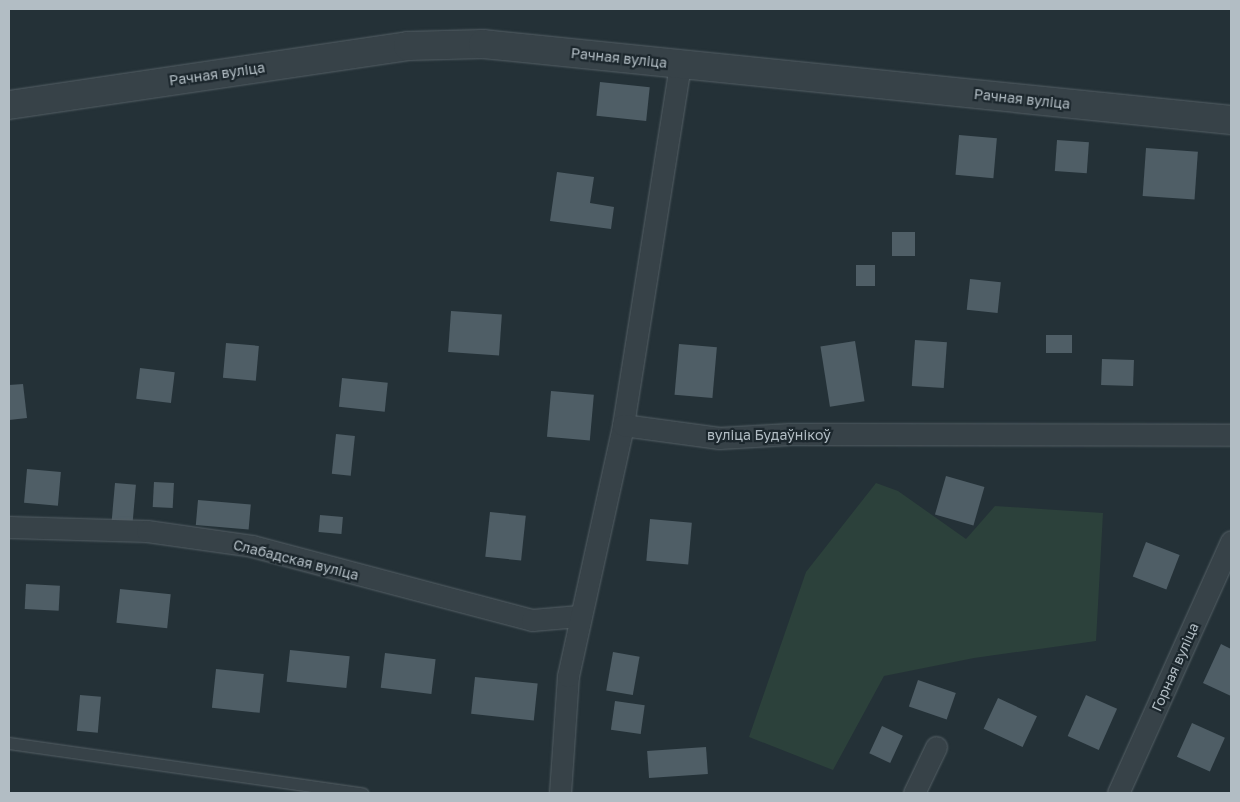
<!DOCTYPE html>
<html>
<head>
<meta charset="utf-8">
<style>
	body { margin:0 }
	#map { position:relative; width:1240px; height:802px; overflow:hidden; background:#243137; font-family:"Golos Text",sans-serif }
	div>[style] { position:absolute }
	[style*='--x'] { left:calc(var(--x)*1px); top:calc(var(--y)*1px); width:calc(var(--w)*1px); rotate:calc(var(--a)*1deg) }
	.green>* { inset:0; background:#2c413b }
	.building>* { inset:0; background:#4f5e66; transform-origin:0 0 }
	.roads { filter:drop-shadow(0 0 1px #556066) drop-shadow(0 0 1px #556066) }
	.service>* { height:11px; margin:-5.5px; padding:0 5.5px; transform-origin:5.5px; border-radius:5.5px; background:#374248 }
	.minor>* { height:21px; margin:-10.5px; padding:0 10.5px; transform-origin:10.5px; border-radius:10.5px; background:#374248 }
	.tertiary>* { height:28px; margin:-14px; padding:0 14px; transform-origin:14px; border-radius:14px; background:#374248 }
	span { translate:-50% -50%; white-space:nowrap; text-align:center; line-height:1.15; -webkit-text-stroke:4.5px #1c272d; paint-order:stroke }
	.street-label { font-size:14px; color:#b2bdc4 }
	.frame { position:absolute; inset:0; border:10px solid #b2bdc4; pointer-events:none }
</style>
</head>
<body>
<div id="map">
	<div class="green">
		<i style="clip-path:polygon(876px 483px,898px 491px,966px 539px,995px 506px,1103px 513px,1096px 641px,974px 658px,884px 676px,833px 770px,749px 737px,806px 572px)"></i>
	</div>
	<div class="building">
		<i style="left:600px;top:82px;width:50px;height:34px;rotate:6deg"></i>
		<i style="left:959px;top:135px;width:38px;height:40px;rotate:5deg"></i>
		<i style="left:1057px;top:140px;width:32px;height:31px;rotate:4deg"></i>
		<i style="left:1146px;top:148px;width:52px;height:48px;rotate:4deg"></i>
		<i style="clip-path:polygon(557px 172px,594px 177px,590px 203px,614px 207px,611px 229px,550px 221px)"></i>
		<i style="left:892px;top:232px;width:23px;height:24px"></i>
		<i style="left:856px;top:265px;width:19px;height:21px"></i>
		<i style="left:970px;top:279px;width:31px;height:31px;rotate:6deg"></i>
		<i style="left:451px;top:311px;width:51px;height:41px;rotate:4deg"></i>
		<i style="left:1072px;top:335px;width:18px;height:26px;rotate:90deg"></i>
		<i style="left:915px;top:340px;width:32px;height:46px;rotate:4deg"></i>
		<i style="left:855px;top:341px;width:61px;height:35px;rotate:81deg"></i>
		<i style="left:226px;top:343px;width:33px;height:35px;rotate:5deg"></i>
		<i style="left:679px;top:344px;width:38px;height:51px;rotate:5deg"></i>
		<i style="left:1102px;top:359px;width:32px;height:26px;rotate:2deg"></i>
		<i style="left:140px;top:368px;width:35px;height:31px;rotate:7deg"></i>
		<i style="left:342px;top:378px;width:46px;height:29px;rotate:6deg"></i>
		<i style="clip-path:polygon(23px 384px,27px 418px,9px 420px,9px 385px)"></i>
		<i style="left:551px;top:391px;width:43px;height:46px;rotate:5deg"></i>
		<i style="left:336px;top:434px;width:19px;height:40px;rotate:6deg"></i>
		<i style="left:27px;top:469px;width:34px;height:34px;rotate:5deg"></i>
		<i style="left:946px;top:476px;width:40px;height:40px;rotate:16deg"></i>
		<i style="left:154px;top:482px;width:20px;height:25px;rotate:3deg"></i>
		<i style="left:115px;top:483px;width:21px;height:38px;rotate:5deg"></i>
		<i style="left:198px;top:500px;width:53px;height:25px;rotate:5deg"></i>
		<i style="left:490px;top:512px;width:36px;height:45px;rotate:6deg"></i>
		<i style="left:320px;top:515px;width:23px;height:17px;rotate:5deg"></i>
		<i style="left:650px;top:519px;width:42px;height:42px;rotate:5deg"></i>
		<i style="left:1146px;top:542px;width:36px;height:37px;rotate:21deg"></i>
		<i style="left:26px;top:584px;width:34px;height:25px;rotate:3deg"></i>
		<i style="left:120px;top:589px;width:51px;height:34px;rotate:6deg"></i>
		<i style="clip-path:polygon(1221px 644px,1231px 649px,1231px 696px,1203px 683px)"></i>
		<i style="left:290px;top:650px;width:60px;height:32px;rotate:6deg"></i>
		<i style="left:613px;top:652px;width:27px;height:39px;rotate:10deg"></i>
		<i style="left:385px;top:653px;width:51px;height:35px;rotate:7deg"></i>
		<i style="left:216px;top:669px;width:48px;height:39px;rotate:6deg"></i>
		<i style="left:475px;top:677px;width:63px;height:37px;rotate:6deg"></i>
		<i style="left:918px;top:680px;width:40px;height:28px;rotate:19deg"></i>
		<i style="left:80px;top:695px;width:21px;height:36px;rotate:5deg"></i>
		<i style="left:1086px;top:695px;width:34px;height:45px;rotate:24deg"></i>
		<i style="left:998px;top:698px;width:43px;height:34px;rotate:25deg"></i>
		<i style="left:615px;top:701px;width:30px;height:29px;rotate:8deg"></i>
		<i style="left:1192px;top:723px;width:36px;height:37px;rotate:24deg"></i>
		<i style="left:882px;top:726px;width:23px;height:30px;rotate:25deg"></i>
		<i style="left:706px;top:747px;width:27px;height:59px;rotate:86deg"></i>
	</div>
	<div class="roads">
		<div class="service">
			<i style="--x:9;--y:743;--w:357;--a:8.1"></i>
		</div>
		<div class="minor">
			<i style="--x:623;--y:425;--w:364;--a:-81"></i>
			<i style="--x:9;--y:527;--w:138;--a:1.7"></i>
			<i style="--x:147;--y:531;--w:106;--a:8.1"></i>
			<i style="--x:252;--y:546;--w:290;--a:14.8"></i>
			<i style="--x:532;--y:620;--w:47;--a:-4.9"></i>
			<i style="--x:560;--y:793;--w:117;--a:-86.1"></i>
			<i style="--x:568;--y:676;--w:257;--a:-77.6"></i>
			<i style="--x:623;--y:425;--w:97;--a:7.7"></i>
			<i style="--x:719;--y:438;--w:71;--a:-3.2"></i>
			<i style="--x:790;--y:434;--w:441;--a:0.1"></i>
			<i style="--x:914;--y:793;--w:51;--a:-64.4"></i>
			<i style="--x:1118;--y:793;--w:276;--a:-65.8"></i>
		</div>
		<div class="tertiary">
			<i style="--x:9;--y:105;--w:403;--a:-8.4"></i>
			<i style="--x:408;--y:46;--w:75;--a:-1.5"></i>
			<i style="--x:483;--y:44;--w:752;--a:5.8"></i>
		</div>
	</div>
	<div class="street-label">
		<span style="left:619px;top:58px;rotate:6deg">Рачная вуліца</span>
		<span style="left:217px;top:74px;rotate:-8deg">Рачная вуліца</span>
		<span style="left:1022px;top:99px;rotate:6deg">Рачная вуліца</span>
		<span style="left:769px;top:435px">вуліца Будаўнікоў</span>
		<span style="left:296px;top:560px;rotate:14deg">Слабадская вуліца</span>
		<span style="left:1175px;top:667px;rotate:-66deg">Горная вуліца</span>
	</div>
	<div class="frame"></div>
</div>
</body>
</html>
